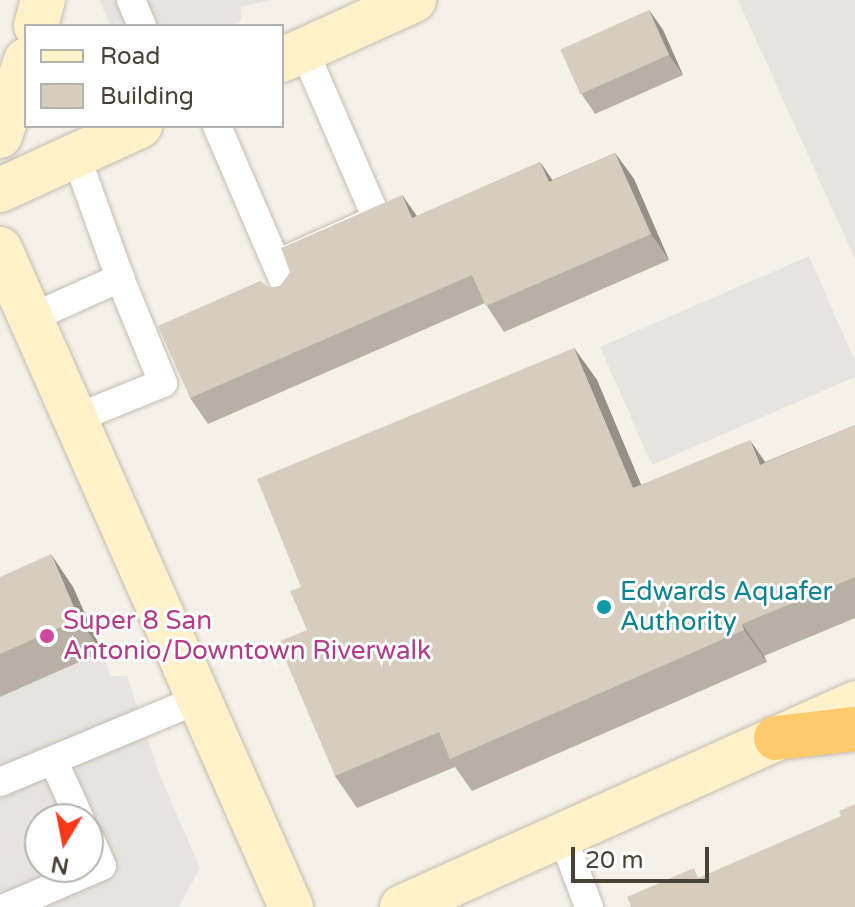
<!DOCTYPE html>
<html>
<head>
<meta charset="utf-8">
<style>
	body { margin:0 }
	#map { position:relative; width:855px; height:907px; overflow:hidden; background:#f5f1e9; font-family:"Varela Round",sans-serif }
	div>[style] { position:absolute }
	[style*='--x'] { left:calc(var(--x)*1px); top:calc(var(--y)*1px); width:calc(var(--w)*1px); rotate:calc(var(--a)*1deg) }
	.parking>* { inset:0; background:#e6e4e1 }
	.roads { filter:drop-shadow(0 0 2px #c3bcaf) drop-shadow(0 0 2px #c3bcaf) }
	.lane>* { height:28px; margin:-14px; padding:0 14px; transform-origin:14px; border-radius:14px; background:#fff }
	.secondary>* { height:44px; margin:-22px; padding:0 22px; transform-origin:22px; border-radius:22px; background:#fff1ca }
	.highway>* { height:44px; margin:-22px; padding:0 22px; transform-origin:22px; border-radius:22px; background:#feca6c }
	.wall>* { inset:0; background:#b8b0a4 }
	.shaded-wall>* { inset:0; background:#969086 }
	.building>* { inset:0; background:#d6cdbf; transform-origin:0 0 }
	.dots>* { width:22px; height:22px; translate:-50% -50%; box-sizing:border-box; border:4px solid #fff; border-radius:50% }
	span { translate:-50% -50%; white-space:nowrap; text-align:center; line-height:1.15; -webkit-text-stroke:6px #fff; paint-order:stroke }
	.culture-label { font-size:26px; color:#0d838f }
	.left { translate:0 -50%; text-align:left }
	.hotel-label { font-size:26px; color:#b23c85 }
	.legend { position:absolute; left:24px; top:24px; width:260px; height:104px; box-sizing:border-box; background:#fff; border:2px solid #b6b3af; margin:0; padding:10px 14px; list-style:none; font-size:24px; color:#494237 }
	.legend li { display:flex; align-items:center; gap:16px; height:40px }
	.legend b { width:40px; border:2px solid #b6b3af }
	.north { position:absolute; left:24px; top:803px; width:80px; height:80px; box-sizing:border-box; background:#fff; border:2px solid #b6b3af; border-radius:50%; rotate:190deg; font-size:22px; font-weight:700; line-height:32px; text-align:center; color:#494237 }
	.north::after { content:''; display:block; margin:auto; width:28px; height:36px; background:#fa391b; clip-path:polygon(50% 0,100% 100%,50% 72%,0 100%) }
	.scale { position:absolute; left:571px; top:847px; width:138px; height:36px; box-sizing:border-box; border:4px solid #494237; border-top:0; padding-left:10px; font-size:24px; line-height:28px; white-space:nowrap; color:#494237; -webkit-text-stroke:6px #fff; paint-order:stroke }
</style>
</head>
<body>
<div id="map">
	<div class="parking">
		<i style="clip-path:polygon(99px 0,271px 0,241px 7px,241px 21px,228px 26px,111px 26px)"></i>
		<i style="clip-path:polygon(738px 0,855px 0,855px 259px)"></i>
		<i style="clip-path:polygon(809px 256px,855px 361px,855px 377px,652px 465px,600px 347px)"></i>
		<i style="clip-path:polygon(evenodd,102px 652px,111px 676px,127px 676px,160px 776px,200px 868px,179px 907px,0 907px,0 697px,102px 652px,40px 819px,88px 819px,88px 867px,40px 867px,40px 819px)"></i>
	</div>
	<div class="roads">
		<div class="lane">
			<i style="--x:131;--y:0;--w:28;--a:67"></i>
			<i style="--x:217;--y:126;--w:167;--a:66.7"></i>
			<i style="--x:277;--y:264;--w:110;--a:-24.2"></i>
			<i style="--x:377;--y:219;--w:184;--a:-113.4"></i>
			<i style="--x:31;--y:318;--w:98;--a:-24.2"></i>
			<i style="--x:74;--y:419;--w:96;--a:-22"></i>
			<i style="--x:163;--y:383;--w:113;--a:-112.3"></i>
			<i style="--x:120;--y:278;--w:130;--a:-109.8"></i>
			<i style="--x:54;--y:762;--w:63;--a:65.5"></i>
			<i style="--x:0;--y:782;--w:216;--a:-22.6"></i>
			<i style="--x:562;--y:835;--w:77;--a:69.4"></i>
			<i style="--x:7;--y:907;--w:103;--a:-23.3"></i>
			<i style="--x:102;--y:866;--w:34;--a:-114"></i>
		</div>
		<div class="secondary">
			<i style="--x:36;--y:26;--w:27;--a:-75"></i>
			<i style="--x:282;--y:60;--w:145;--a:-24.4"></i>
			<i style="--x:0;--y:136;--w:80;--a:-71.1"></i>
			<i style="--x:0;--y:190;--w:154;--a:-24.6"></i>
			<i style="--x:0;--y:249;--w:719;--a:66.14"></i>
			<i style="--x:402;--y:907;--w:497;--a:-24.2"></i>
		</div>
		<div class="highway">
			<i style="--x:776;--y:738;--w:80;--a:-6.5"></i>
		</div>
	</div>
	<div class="wall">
		<i style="clip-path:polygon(649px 10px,663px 30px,683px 75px,595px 114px,581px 93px)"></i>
		<i style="clip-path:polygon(615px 153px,634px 179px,669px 260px,504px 332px,485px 303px,208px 424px,190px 398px,270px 288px,280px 286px,402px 195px,417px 216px,540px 162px,552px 180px)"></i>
		<i style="clip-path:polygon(574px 348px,597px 380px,641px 485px,765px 462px,855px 425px,855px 618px,764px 656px,767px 662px,472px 791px,455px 767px,357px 808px,335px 776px,307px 630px,301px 587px)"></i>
		<i style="clip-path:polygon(0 577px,73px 587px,102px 652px,0 697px)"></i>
	</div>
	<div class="shaded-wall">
		<i style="clip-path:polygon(649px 10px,663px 30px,683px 75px,669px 55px)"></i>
		<i style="clip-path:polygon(615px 153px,634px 179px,669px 260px,651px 234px)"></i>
		<i style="clip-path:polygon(540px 162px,558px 188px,549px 182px)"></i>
		<i style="clip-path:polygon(402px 195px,420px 221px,412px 218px)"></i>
		<i style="clip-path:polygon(574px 348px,597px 380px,656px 520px,633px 488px)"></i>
		<i style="clip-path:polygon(750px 440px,772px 472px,760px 465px)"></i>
		<i style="clip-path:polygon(51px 554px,73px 587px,102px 652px,79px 619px)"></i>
		<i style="clip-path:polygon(742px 624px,764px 656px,767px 662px,744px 630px)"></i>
	</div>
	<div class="building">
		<i style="left:649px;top:10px;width:49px;height:97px;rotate:66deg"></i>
		<i style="clip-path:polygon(615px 153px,651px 234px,486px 306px,472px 275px,190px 398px,158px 326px,260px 281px,270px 288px,280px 286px,290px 272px,281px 248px,402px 195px,412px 218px,540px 162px,549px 182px)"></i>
		<i style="clip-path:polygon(574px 348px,633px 488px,750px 440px,760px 465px,855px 425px,855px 577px,742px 624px,744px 630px,450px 759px,439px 732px,335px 776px,278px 642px,307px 630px,290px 591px,301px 587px,257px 479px)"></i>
		<i style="clip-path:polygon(51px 554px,79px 619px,0 654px,0 577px)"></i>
		<i style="clip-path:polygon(855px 804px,855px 907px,631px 907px,627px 897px,694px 868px,698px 878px,841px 816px,839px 811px)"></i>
	</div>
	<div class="dots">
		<i style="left:604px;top:607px;background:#0f9aa8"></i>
		<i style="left:47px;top:636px;background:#d1479c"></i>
	</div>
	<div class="culture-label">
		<span class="left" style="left:620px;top:607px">Edwards Aquafer<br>Authority</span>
	</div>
	<div class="hotel-label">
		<span class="left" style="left:63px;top:636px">Super 8 San<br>Antonio/Downtown Riverwalk</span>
	</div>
	<ul class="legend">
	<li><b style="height:10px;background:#fff1ca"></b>Road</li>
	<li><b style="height:22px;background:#d6cdbf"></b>Building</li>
	</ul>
	<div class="north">N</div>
	<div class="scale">20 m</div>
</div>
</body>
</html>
